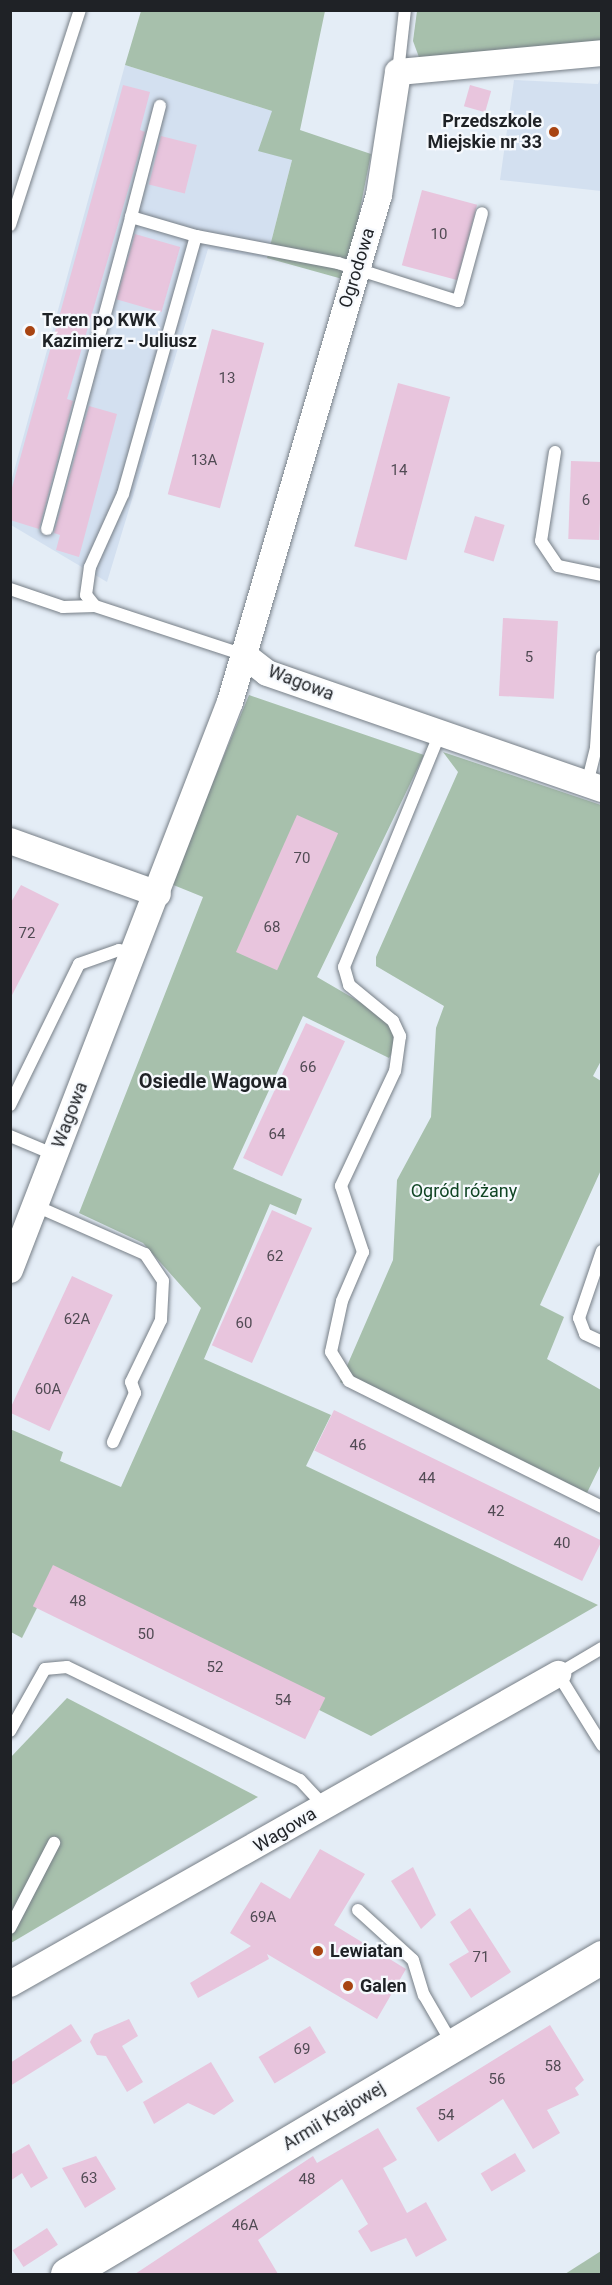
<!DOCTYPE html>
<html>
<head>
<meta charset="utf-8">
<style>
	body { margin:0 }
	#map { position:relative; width:612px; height:2285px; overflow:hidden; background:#e4edf6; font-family:Roboto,sans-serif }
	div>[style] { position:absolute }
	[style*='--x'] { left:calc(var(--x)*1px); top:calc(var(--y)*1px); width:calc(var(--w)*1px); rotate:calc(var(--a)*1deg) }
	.built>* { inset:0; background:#d3e0f0 }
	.green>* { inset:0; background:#a7c0ac }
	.building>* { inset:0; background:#e8c5dd; transform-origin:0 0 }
	.roads { filter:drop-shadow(0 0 2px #777f87) drop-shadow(0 0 2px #777f87) }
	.lane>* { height:12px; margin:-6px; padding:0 6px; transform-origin:6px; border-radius:6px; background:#fff }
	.street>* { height:26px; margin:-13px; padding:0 13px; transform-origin:13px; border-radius:13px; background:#fff }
	.secondary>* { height:33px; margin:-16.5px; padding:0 16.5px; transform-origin:16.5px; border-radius:16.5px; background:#fff }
	.dots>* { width:16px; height:16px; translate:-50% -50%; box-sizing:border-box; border:3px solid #f6f9fd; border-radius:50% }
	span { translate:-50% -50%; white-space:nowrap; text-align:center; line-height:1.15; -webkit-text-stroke:4.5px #f6f9fd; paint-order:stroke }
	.number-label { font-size:15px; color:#514b54 }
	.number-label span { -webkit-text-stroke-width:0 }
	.poi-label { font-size:18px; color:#1f2226; font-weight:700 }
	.right { translate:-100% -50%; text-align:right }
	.left { translate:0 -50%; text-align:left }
	.street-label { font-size:18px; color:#1f2226 }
	.park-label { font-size:18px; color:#104524 }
	.neighbourhood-label { font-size:20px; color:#1f2226; font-weight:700 }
	.frame { position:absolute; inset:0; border:12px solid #1f2226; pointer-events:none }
</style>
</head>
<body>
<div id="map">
	<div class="built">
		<i style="clip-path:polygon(125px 65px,272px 111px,292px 160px,267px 258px,208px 249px,107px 582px,11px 525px,11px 482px)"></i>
		<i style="clip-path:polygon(601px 77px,601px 191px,500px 180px,514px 80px,598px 84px)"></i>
	</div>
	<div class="green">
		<i style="clip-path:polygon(141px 11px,325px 11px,300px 130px,371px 154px,346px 280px,267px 258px,292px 160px,258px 151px,272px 111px,125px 65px)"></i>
		<i style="clip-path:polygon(417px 11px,601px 11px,601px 41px,420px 60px,413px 41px)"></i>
		<i style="clip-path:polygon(249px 695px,424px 755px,317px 977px,384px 1016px,394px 1032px,394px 1049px,389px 1058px,303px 1016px,233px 1169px,302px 1199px,296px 1215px,270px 1204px,204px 1359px,331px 1415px,306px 1466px,598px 1605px,371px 1736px,53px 1576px,22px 1638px,11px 1632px,10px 1429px,63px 1452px,60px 1461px,121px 1487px,201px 1308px,143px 1243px,79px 1213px,203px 897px,171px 884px)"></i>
		<i style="clip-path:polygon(443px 752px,601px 805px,602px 1059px,593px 1076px,601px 1081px,601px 1170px,540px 1305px,564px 1317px,547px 1359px,601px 1390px,601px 1464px,584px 1499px,340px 1382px,393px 1260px,397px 1180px,431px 1117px,436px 1028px,444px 1006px,376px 966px,376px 957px,458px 772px)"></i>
		<i style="clip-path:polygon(67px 1698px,258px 1797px,11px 1943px,10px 1758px)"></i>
		<i style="clip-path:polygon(601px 2251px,601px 2274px,565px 2274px)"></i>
	</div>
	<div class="building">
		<i style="clip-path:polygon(123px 85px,150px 92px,140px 130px,145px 132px,67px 399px,73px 401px,39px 529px,10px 520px,10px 495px)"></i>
		<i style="left:470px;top:85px;width:22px;height:22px;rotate:16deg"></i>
		<i style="left:161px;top:136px;width:37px;height:50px;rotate:14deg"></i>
		<i style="left:422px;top:190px;width:57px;height:78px;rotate:15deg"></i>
		<i style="left:135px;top:234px;width:47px;height:68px;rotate:16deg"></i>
		<i style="left:212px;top:329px;width:54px;height:171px;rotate:15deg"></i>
		<i style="left:398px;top:383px;width:54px;height:169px;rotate:15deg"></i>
		<i style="clip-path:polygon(89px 406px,117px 414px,79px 557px,56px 550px,60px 535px,54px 533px)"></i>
		<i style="left:571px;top:461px;width:31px;height:78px;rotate:2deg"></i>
		<i style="left:475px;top:516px;width:31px;height:38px;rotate:17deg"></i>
		<i style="left:503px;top:618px;width:55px;height:78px;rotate:3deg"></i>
		<i style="left:297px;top:815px;width:45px;height:150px;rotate:24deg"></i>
		<i style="clip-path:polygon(21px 885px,59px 904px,10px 999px,10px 904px)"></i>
		<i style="left:306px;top:1023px;width:43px;height:149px;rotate:25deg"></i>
		<i style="left:272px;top:1210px;width:44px;height:148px;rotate:24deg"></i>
		<i style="left:72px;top:1276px;width:45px;height:150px;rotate:25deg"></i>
		<i style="left:334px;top:1410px;width:298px;height:45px;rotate:26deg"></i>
		<i style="left:53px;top:1565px;width:303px;height:46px;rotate:26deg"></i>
		<i style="clip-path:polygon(320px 1849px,365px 1874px,334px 1925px,406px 1969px,377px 2019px,267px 1954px,269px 1959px,198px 1998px,190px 1983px,251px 1946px,230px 1933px,261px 1882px,290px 1899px)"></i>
		<i style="clip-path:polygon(413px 1867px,436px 1915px,421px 1929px,391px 1881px)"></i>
		<i style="clip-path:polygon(470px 1908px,511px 1972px,471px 1998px,449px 1964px,469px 1952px,450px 1922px)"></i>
		<i style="clip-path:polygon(129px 2019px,138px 2036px,122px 2046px,143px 2082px,127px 2092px,106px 2056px,97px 2055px,90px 2042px,94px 2034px)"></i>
		<i style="clip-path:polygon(71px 2024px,82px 2041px,10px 2086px,10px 2063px)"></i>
		<i style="clip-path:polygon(550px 2025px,584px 2080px,575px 2088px,579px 2095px,547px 2110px,560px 2133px,533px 2149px,503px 2099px,438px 2142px,416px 2108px)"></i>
		<i style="left:310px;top:2026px;width:31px;height:60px;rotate:59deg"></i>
		<i style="clip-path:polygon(211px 2062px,234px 2101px,214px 2115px,188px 2103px,154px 2124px,143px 2102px)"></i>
		<i style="clip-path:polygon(378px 2128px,397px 2160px,383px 2168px,407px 2213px,426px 2202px,447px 2240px,416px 2257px,406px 2238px,371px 2252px,358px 2231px,368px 2224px,342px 2179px,258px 2240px,278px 2274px,135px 2274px,313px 2156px,317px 2163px)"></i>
		<i style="clip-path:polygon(29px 2144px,48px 2178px,31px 2188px,22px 2173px,10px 2181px,10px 2155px)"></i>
		<i style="left:515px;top:2153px;width:21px;height:40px;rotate:59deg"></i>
		<i style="clip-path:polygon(96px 2156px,116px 2189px,85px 2208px,62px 2168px)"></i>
		<i style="left:47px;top:2228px;width:20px;height:41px;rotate:57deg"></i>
	</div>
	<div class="roads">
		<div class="lane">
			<i style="--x:398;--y:72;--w:62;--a:-83.6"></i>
			<i style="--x:131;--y:217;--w:115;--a:-75.4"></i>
			<i style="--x:10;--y:225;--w:226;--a:-72"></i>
			<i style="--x:555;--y:452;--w:90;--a:98.9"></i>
			<i style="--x:541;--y:541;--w:30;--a:56"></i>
			<i style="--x:558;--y:566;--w:45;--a:11.6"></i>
			<i style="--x:47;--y:529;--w:323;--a:-74.9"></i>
			<i style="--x:131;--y:217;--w:68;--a:16.3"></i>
			<i style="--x:10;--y:589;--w:56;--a:18.8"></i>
			<i style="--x:63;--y:607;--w:32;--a:-2"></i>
			<i style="--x:95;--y:606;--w:157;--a:18.2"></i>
			<i style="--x:95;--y:606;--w:14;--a:-129"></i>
			<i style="--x:86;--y:595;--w:28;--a:-82"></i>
			<i style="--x:90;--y:567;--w:80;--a:-65.7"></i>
			<i style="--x:123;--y:494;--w:268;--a:-74.2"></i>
			<i style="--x:196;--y:236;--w:145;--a:10.8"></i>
			<i style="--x:338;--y:263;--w:126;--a:17.6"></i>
			<i style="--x:458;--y:301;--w:91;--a:-74.7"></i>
			<i style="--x:440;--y:733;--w:253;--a:112.3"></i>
			<i style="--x:344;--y:967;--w:19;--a:74"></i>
			<i style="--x:349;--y:985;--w:57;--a:39.3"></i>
			<i style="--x:393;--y:1021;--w:17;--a:65"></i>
			<i style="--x:400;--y:1036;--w:35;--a:98"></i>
			<i style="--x:395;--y:1071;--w:127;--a:115.2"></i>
			<i style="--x:341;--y:1186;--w:70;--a:71.6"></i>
			<i style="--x:363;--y:1252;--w:53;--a:113.2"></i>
			<i style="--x:342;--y:1301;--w:52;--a:102.2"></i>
			<i style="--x:331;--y:1352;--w:34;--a:58"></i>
			<i style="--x:349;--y:1381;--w:283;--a:26.5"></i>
			<i style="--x:587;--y:784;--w:38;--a:-76"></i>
			<i style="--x:596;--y:747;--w:91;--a:-86.2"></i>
			<i style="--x:10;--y:1105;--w:157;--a:-63.9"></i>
			<i style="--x:79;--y:964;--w:42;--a:-19.3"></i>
			<i style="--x:119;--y:950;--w:15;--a:20"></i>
			<i style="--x:10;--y:1136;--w:49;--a:22.9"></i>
			<i style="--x:36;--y:1206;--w:119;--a:23.8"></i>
			<i style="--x:145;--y:1254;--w:32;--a:56"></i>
			<i style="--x:163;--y:1281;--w:39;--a:93"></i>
			<i style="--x:161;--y:1320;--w:69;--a:115.8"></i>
			<i style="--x:131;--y:1382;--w:12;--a:70"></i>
			<i style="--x:135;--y:1393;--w:54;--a:114.2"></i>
			<i style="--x:602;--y:1251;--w:71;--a:108.9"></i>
			<i style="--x:579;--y:1318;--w:17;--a:69"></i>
			<i style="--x:585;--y:1334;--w:19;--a:25"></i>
			<i style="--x:602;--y:1648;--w:51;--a:149.4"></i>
			<i style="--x:558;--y:1674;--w:84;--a:58.2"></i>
			<i style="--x:10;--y:1731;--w:71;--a:-60.6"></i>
			<i style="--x:45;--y:1669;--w:22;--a:-5"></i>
			<i style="--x:67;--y:1667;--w:259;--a:25.9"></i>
			<i style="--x:300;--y:1780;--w:35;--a:47"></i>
			<i style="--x:358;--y:1910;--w:74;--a:42.3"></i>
			<i style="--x:413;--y:1960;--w:37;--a:73"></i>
			<i style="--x:424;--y:1995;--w:58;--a:59.9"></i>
			<i style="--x:10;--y:1928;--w:96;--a:-62.6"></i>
		</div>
		<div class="street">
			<i style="--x:244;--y:655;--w:29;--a:38"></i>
			<i style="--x:267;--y:673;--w:355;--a:19.1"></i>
			<i style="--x:10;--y:841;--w:157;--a:19.7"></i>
			<i style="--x:10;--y:1270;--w:609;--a:-68.83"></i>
			<i style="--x:230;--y:702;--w:528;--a:-73.62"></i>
			<i style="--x:379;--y:195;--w:124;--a:-81.2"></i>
			<i style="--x:398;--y:72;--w:205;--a:-5.3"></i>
			<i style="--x:10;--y:1984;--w:630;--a:-29.5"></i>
		</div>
		<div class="secondary">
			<i style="--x:67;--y:2274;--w:622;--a:-30.65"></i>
		</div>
	</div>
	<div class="dots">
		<i style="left:554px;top:132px;background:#a84412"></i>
		<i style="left:30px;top:331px;background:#a84412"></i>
		<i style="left:318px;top:1951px;background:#a84412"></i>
		<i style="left:348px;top:1986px;background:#a84412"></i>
	</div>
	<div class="number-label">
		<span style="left:439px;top:235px">10</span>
		<span style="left:227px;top:379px">13</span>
		<span style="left:204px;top:461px">13A</span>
		<span style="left:399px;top:471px">14</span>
		<span style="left:586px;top:501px">6</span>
		<span style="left:529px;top:658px">5</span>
		<span style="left:302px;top:859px">70</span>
		<span style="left:272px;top:928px">68</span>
		<span style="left:27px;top:934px">72</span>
		<span style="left:308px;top:1068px">66</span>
		<span style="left:277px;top:1135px">64</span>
		<span style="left:275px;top:1257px">62</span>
		<span style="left:77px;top:1320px">62A</span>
		<span style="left:244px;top:1324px">60</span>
		<span style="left:48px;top:1390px">60A</span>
		<span style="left:358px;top:1446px">46</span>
		<span style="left:427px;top:1479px">44</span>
		<span style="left:496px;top:1512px">42</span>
		<span style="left:562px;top:1544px">40</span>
		<span style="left:78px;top:1602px">48</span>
		<span style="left:146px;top:1635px">50</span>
		<span style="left:215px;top:1668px">52</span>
		<span style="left:283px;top:1701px">54</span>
		<span style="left:263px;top:1918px">69A</span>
		<span style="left:481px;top:1958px">71</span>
		<span style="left:302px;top:2050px">69</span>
		<span style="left:553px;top:2067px">58</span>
		<span style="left:497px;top:2080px">56</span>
		<span style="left:446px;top:2116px">54</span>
		<span style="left:89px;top:2179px">63</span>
		<span style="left:307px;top:2180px">48</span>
		<span style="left:245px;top:2226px">46A</span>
	</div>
	<div class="poi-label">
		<span class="right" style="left:542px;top:132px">Przedszkole<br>Miejskie nr 33</span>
		<span class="left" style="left:42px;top:331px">Teren po KWK<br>Kazimierz - Juliusz</span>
		<span class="left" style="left:330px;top:1951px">Lewiatan</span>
		<span class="left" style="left:360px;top:1986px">Galen</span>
	</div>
	<div class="street-label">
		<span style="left:357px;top:268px;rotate:-73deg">Ogrodowa</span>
		<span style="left:301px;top:683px;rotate:21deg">Wagowa</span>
		<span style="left:70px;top:1115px;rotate:-69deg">Wagowa</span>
		<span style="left:285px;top:1830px;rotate:-31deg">Wagowa</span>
		<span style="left:334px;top:2116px;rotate:-31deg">Armii Krajowej</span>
	</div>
	<div class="park-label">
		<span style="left:464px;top:1191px">Ogród różany</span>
	</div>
	<div class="neighbourhood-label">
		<span style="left:213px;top:1081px">Osiedle Wagowa</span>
	</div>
	<div class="frame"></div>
</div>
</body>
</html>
